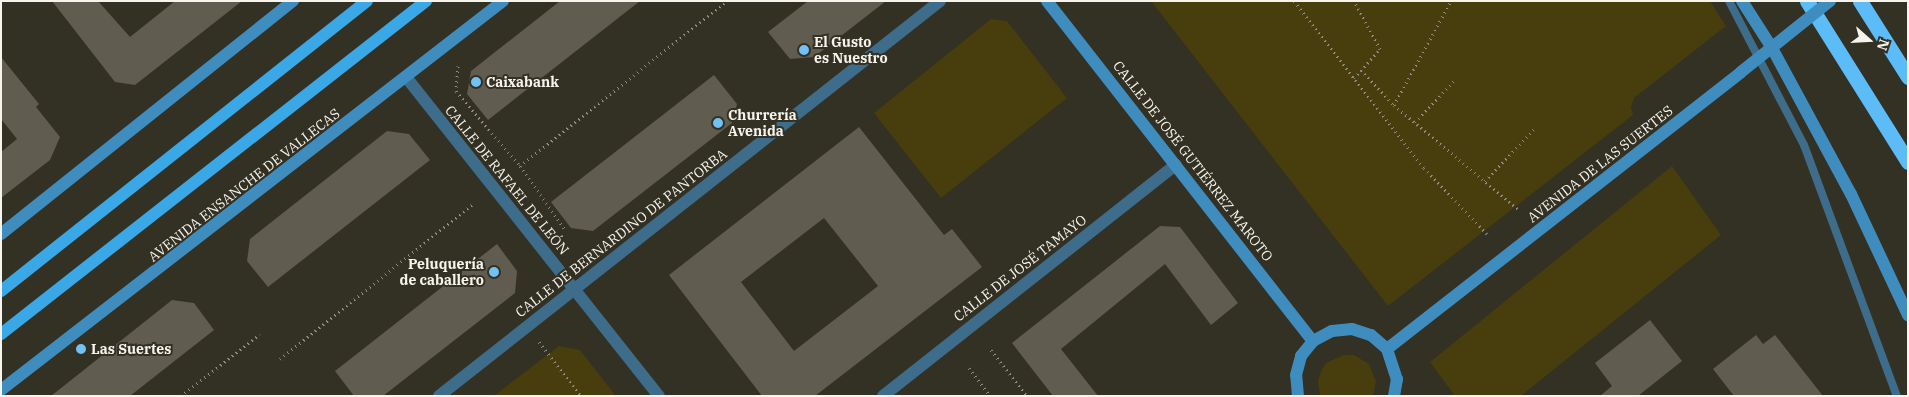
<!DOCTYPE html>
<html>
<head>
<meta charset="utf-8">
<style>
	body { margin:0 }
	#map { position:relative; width:1909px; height:397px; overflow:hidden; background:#333024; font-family:"IBM Plex Serif",serif }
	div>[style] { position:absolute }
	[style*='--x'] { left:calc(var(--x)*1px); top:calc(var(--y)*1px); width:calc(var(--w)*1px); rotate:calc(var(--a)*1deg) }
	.green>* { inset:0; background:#473d0d }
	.building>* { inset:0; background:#605c4f }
	.path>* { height:3px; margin-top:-1.5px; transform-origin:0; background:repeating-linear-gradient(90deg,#908d83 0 1px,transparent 0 5px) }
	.lane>* { height:8px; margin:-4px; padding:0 4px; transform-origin:4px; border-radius:4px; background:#3e6c8b }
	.street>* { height:12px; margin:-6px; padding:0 6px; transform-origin:6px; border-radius:6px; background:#3e6c8b }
	.secondary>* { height:12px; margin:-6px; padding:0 6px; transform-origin:6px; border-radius:6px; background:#3e8dbe }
	.primary>* { height:12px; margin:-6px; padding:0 6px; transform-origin:6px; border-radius:6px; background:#3aa7e6 }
	.highway>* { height:15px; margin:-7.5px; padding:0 7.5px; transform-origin:7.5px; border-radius:7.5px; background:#5bbcf8 }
	.secondary-bridge>* { height:12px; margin:-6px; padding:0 6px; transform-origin:6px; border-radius:6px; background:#3e8dbe }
	.dots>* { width:14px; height:14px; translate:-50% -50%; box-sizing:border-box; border:2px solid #333024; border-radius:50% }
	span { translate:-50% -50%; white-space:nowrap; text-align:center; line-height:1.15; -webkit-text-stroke:4px #333024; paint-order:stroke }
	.poi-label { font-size:14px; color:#f6f4ec; font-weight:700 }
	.left { translate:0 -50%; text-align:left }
	.right { translate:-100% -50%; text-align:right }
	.street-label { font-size:14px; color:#f6f4ec }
	.frame { position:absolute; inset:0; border:2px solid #f6f4ec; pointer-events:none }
	.north { position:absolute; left:1844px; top:15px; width:50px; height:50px; -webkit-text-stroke:4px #333024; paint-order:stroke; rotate:109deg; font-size:14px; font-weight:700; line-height:20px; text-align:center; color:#f6f4ec }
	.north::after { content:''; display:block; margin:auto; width:18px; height:22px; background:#f6f4ec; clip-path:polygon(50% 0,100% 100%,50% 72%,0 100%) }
</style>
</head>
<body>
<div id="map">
	<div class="green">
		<i style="clip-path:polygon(1151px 1px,1710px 1px,1726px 26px,1634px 98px,1631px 107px,1633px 115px,1388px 306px)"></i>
		<i style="clip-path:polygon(991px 19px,1007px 21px,1067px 98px,941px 198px,874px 113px)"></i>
		<i style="clip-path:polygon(1672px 166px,1721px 235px,1521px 396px,1455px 396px,1430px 362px)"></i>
		<i style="clip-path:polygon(559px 346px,580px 350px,616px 396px,495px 395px)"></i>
		<i style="clip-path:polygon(1344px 355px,1354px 355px,1369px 364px,1376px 381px,1373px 396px,1320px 396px,1318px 381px,1321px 371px,1326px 363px)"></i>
	</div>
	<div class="building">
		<i style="clip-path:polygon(52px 1px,98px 1px,130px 37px,175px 1px,242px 1px,135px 85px,115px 82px)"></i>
		<i style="clip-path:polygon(560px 1px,640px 1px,488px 120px,467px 94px,471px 71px)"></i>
		<i style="clip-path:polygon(808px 1px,886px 1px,814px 57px,790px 59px,768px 32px)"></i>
		<i style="clip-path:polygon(1px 57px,39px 104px,36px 107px,60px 137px,50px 160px,1px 198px,1px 152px,17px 139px,1px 119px)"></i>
		<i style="clip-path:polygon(714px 75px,737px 104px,732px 123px,593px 231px,571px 228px,551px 202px)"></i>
		<i style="clip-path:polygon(evenodd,859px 127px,944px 235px,952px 229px,982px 267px,815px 396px,762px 396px,669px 275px,859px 127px,824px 218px,878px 286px,794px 351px,741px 282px,824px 218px)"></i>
		<i style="clip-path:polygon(387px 131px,409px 134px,430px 160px,268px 287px,247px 261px,250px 239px)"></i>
		<i style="clip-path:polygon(1160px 226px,1180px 227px,1238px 303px,1211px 325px,1165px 264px,1061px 349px,1098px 396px,1053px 396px,1012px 343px)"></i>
		<i style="clip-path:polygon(497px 244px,517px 271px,515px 293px,383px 396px,354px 396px,335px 371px)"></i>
		<i style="clip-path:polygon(172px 300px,194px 303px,214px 330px,130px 396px,51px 396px)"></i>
		<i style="clip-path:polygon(1650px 320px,1682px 361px,1638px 396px,1600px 396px,1612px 386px,1595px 363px)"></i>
		<i style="clip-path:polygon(1756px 335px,1763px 344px,1775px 335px,1823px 396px,1734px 396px,1713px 369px)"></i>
	</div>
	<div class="path">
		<i style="--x:1294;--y:1;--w:212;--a:52.1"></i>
		<i style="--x:1424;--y:168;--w:91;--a:46.3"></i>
		<i style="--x:458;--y:66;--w:25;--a:95"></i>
		<i style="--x:456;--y:91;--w:99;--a:49.5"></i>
		<i style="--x:520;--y:166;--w:76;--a:54.6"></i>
		<i style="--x:1361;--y:70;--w:48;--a:46.7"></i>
		<i style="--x:1394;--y:105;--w:119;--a:-61.3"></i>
		<i style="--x:1354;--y:78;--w:39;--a:-48"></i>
		<i style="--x:1380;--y:49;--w:55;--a:-118.4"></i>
		<i style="--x:1394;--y:105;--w:163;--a:40"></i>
		<i style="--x:1415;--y:122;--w:59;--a:-46.4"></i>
		<i style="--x:520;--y:166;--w:265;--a:-38.6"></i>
		<i style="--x:1485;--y:181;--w:74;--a:-46.6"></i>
		<i style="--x:539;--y:342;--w:68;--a:52.1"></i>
		<i style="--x:991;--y:350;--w:58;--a:52"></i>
		<i style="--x:280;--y:359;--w:249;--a:-38.8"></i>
		<i style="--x:969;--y:368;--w:35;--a:53"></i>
		<i style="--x:181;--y:396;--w:100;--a:-38.1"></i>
	</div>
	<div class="lane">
		<i style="--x:1729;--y:1;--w:162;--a:62.5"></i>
		<i style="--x:1804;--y:145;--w:268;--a:69.7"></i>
	</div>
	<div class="street">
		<i style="--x:406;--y:77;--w:407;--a:51.6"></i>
		<i style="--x:439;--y:396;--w:638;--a:-38.25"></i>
		<i style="--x:883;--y:396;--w:373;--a:-38.3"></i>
	</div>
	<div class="secondary">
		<i style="--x:1047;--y:1;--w:432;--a:52"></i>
		<i style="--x:1742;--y:1;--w:56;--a:57.4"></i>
		<i style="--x:1772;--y:48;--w:166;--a:61.6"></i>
		<i style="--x:1851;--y:194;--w:134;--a:64.8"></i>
		<i style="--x:1;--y:234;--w:374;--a:-38.6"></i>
		<i style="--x:1387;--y:349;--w:449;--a:-38"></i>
		<i style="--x:1;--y:390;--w:635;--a:-37.77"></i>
		<i style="--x:1298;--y:396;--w:21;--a:-95"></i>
		<i style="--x:1296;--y:375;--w:20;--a:-75"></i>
		<i style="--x:1301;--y:356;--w:19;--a:-51"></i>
		<i style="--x:1313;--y:341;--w:21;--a:-28"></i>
		<i style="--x:1332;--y:331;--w:20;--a:-6"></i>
		<i style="--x:1352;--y:329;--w:20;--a:18"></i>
		<i style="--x:1371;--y:335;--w:21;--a:41"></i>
		<i style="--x:1387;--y:349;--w:32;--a:72"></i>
		<i style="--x:1397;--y:379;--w:17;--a:100"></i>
	</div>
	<div class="primary">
		<i style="--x:1;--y:291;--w:467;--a:-38.4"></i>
		<i style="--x:1;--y:334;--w:540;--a:-38.08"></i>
	</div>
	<div class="highway">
		<i style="--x:1807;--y:1;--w:190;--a:57.9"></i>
		<i style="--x:1860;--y:1;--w:90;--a:57.7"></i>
	</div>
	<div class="secondary-bridge">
		<i style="--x:1741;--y:72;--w:114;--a:-38.6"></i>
	</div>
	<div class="dots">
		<i style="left:804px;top:50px;background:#72c1f5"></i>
		<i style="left:476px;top:82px;background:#72c1f5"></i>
		<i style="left:718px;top:123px;background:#72c1f5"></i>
		<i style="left:494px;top:272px;background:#72c1f5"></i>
		<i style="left:81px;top:349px;background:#72c1f5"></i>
	</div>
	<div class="poi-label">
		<span class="left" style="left:814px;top:50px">El Gusto<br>es Nuestro</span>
		<span class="left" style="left:486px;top:82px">Caixabank</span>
		<span class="left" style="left:728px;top:123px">Churrería<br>Avenida</span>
		<span class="right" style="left:484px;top:272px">Peluquería<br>de caballero</span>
		<span class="left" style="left:91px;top:349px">Las Suertes</span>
	</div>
	<div class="street-label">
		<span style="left:1193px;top:161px;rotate:52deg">CALLE DE JOSÉ GUTIÉRREZ MAROTO</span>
		<span style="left:1600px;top:164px;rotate:-38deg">AVENIDA DE LAS SUERTES</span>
		<span style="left:507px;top:180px;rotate:51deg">CALLE DE RAFAEL DE LEÓN</span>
		<span style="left:244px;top:185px;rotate:-38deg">AVENIDA ENSANCHE DE VALLECAS</span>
		<span style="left:621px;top:233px;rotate:-38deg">CALLE DE BERNARDINO DE PANTORBA</span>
		<span style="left:1020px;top:268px;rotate:-38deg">CALLE DE JOSÉ TAMAYO</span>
	</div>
	<div class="frame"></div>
	<div class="north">N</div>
</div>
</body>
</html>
